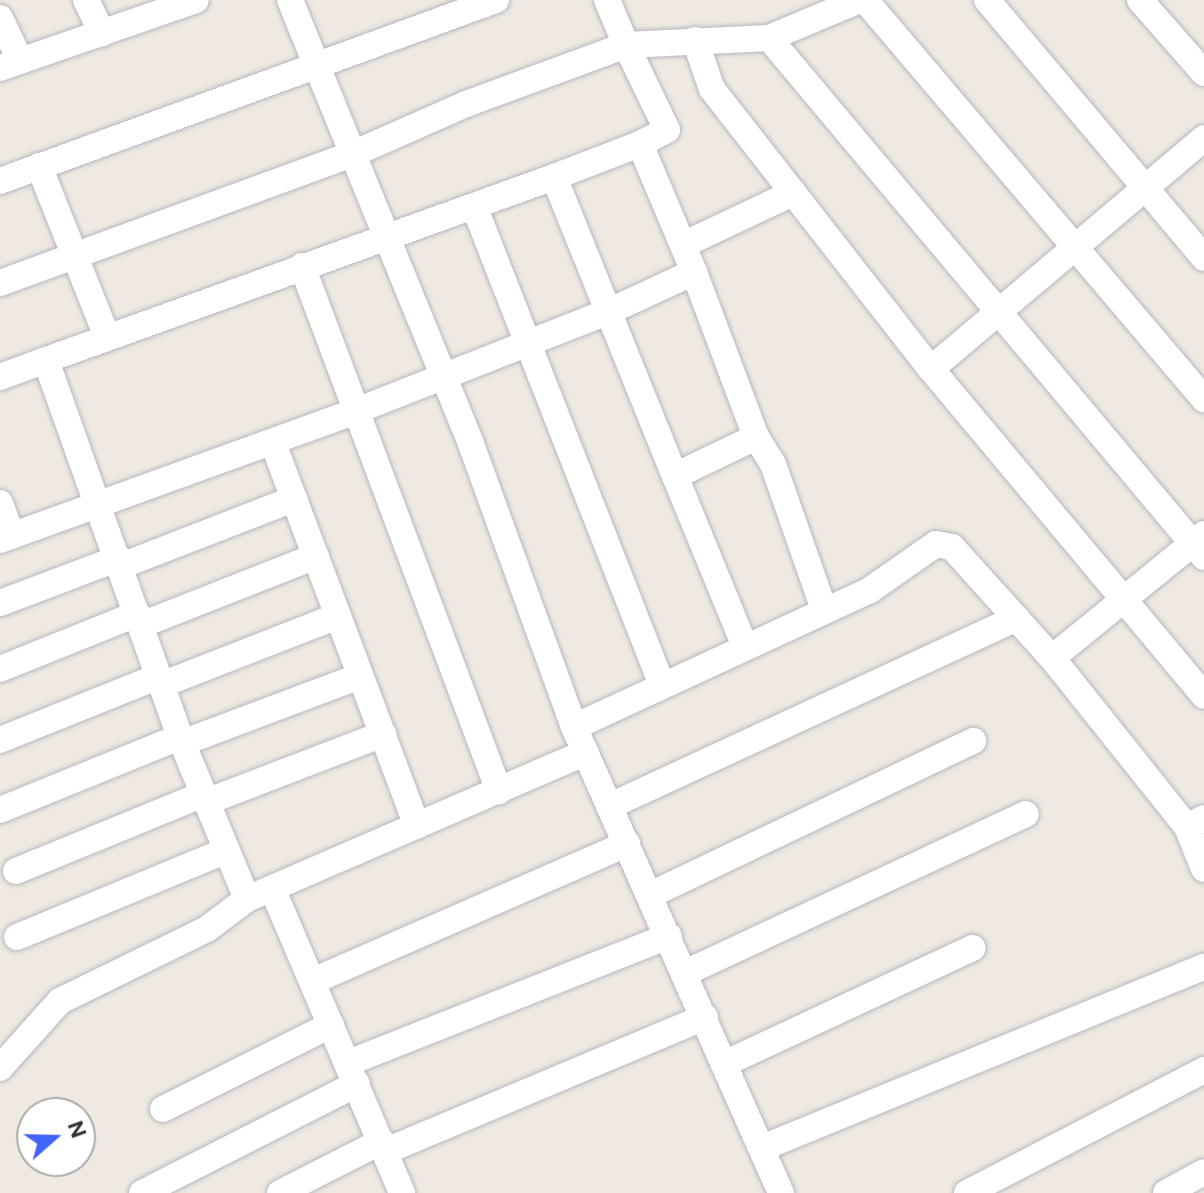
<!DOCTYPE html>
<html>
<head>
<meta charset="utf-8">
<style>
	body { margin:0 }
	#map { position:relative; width:1204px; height:1193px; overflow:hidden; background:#efe9e1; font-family:"DM Sans",sans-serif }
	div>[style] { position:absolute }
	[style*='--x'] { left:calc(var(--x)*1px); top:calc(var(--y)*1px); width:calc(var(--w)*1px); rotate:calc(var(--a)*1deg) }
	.roads { filter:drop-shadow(0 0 2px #b4b7c1) drop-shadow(0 0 2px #b4b7c1) }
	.minor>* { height:26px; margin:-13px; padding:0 13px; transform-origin:13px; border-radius:13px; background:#fff }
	span { translate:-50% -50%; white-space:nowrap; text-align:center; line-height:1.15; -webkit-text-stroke:7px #fff; paint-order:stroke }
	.north { position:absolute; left:16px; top:1097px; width:80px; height:80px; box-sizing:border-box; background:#fff; border:2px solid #ababab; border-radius:50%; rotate:70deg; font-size:22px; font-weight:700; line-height:32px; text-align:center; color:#2e2e2e }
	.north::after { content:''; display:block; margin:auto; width:28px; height:36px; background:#4264fb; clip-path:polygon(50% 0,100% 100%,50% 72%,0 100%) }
</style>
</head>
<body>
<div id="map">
	<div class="roads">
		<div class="minor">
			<i style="--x:86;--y:0;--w:37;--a:64"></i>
			<i style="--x:290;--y:0;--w:479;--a:67.8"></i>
			<i style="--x:471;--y:444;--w:301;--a:70"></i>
			<i style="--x:574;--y:727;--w:510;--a:66.05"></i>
			<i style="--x:607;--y:0;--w:49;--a:67.1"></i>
			<i style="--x:626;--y:45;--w:143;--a:-2.8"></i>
			<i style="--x:769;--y:38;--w:99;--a:-22.7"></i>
			<i style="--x:865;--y:0;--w:524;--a:49.65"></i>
			<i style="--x:987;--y:0;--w:337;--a:49.9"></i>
			<i style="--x:1140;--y:0;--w:97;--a:48.8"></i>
			<i style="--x:0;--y:18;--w:47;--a:64.5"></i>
			<i style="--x:769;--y:38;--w:677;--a:50.03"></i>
			<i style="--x:695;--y:40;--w:52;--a:70.9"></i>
			<i style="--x:712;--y:89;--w:355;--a:52"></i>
			<i style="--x:931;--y:369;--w:426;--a:50.1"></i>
			<i style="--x:0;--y:68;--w:207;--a:-19.1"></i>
			<i style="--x:39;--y:166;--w:184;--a:68.3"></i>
			<i style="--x:554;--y:177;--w:92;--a:-21"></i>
			<i style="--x:0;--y:181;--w:528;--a:-20.05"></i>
			<i style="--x:474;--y:206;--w:515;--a:68.57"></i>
			<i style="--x:683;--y:245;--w:122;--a:-25.3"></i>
			<i style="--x:302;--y:266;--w:561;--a:69.43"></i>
			<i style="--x:0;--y:283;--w:378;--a:-20.1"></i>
			<i style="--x:355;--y:153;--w:121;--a:-23.8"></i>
			<i style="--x:466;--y:104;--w:171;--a:-20.2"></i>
			<i style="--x:626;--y:45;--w:94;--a:64.2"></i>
			<i style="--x:667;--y:130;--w:30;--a:153"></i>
			<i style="--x:640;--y:144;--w:139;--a:67.1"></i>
			<i style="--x:931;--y:369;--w:358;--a:-40.2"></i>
			<i style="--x:0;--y:377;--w:49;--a:-20.3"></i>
			<i style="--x:756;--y:437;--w:32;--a:58"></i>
			<i style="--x:773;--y:464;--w:155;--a:70.7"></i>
			<i style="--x:273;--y:443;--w:409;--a:69.4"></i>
			<i style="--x:0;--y:503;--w:35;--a:70"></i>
			<i style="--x:0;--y:540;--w:379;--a:-19.9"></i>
			<i style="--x:356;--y:411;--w:273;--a:-21.5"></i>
			<i style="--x:610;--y:311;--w:93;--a:-24.9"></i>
			<i style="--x:694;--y:272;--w:176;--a:69.4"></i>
			<i style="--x:756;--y:437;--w:90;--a:154.3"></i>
			<i style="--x:675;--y:476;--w:182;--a:67.7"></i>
			<i style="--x:121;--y:566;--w:186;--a:-21.2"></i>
			<i style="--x:0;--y:603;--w:127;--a:-20.7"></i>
			<i style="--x:141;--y:625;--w:188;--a:-21.5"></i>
			<i style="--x:0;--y:669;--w:148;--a:-21.9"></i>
			<i style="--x:161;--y:685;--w:190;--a:-21.3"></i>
			<i style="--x:574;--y:727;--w:326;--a:-24.8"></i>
			<i style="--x:870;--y:590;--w:80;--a:-34.9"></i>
			<i style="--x:936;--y:544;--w:16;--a:11"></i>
			<i style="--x:952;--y:547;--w:149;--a:48"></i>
			<i style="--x:0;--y:740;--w:169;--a:-21.9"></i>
			<i style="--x:182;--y:743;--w:190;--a:-20.6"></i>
			<i style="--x:206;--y:802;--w:190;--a:-21"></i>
			<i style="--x:610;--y:806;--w:448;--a:-24.8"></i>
			<i style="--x:0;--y:810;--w:194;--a:-22.1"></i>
			<i style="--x:1204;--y:818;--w:19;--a:152"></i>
			<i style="--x:1187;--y:827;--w:45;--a:68"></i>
			<i style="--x:1187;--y:827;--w:216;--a:-128.6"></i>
			<i style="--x:1052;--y:658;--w:196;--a:-39.2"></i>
			<i style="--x:16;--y:871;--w:203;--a:-22.3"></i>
			<i style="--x:272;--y:888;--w:332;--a:66.9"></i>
			<i style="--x:650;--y:895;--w:358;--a:-25.5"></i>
			<i style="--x:247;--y:899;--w:175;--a:-112.5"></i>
			<i style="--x:180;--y:737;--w:400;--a:-109.6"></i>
			<i style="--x:46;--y:360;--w:540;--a:-19.81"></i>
			<i style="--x:554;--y:177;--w:323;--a:68"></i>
			<i style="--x:17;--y:937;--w:227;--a:-22.5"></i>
			<i style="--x:685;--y:973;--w:376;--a:-25"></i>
			<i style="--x:313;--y:981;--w:343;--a:-23.6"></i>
			<i style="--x:348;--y:1063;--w:345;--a:-21.6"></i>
			<i style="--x:726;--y:1063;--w:272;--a:-25"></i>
			<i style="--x:0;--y:1068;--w:90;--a:-48.2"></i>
			<i style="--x:60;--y:1001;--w:164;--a:-26.1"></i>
			<i style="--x:207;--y:929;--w:50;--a:-36.9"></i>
			<i style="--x:247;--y:899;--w:369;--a:-23.4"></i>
			<i style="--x:163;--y:1109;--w:188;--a:-26.6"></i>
			<i style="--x:762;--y:1148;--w:478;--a:-22.3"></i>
			<i style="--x:386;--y:1151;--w:346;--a:-22.8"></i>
			<i style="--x:142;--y:1193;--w:241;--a:-26.9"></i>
			<i style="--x:280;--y:1193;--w:114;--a:-27"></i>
			<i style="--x:967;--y:1193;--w:267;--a:-27.4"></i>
			<i style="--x:1166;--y:1193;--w:43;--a:-28.9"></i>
		</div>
	</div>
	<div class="north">N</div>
</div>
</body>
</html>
